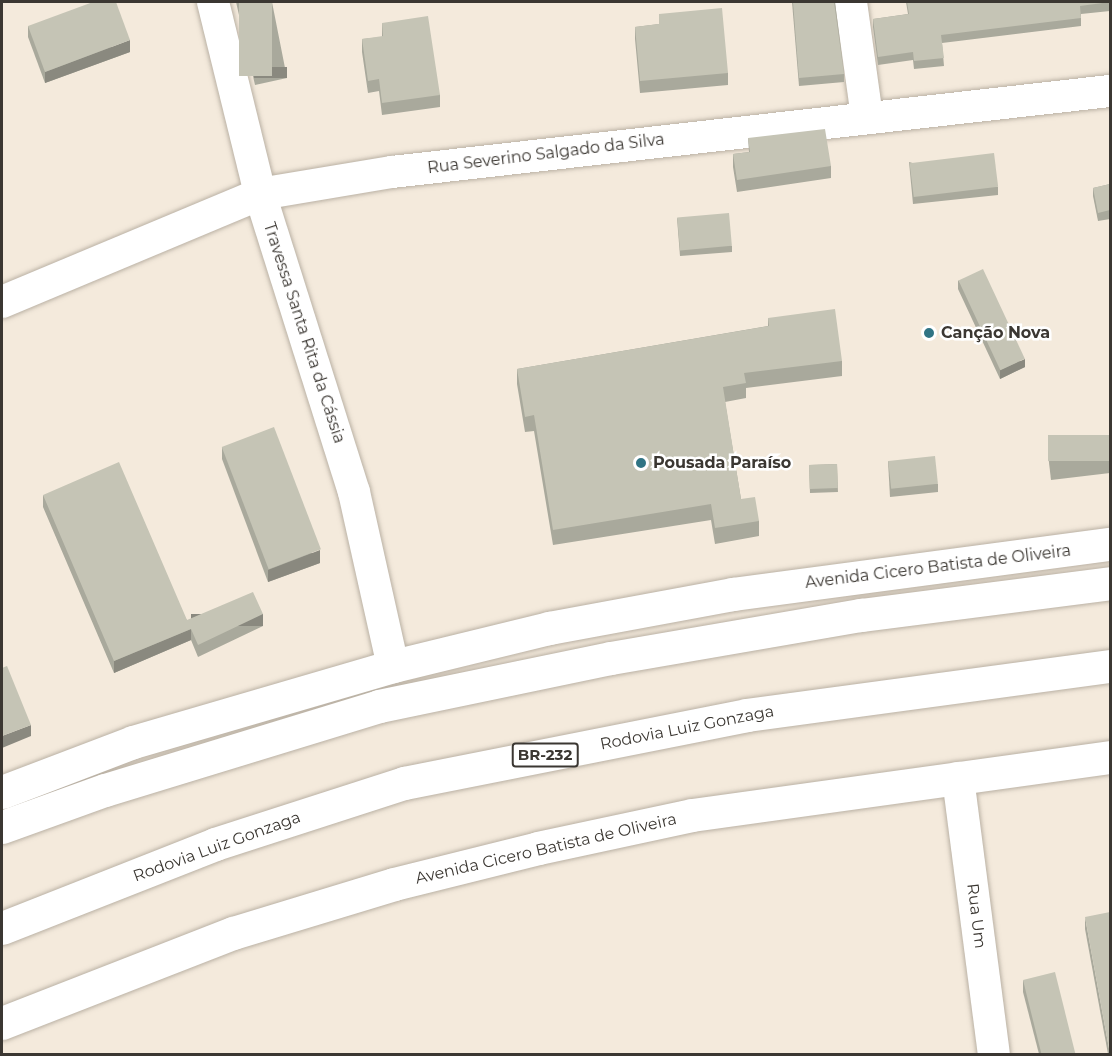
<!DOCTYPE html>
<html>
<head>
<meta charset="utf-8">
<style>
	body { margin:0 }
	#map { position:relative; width:1112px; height:1056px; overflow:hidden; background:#f4eadc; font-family:Montserrat,sans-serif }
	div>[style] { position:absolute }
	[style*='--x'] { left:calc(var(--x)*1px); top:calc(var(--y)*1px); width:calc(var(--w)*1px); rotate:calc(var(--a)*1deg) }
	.roads { filter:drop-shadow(0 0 2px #bab1a4) drop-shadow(0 0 2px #bab1a4) }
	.minor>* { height:32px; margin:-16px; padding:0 16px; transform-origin:16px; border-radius:16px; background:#fff }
	.major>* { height:33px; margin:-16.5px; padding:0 16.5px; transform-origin:16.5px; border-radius:16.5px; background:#fff }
	.highway>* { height:33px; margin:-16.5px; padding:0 16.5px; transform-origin:16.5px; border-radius:16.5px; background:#fff }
	.wall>* { inset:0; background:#a9a99c; transform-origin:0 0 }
	.shaded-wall>* { inset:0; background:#8a897f; transform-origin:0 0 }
	.building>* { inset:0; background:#c5c4b5; transform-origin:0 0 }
	.dots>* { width:16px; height:16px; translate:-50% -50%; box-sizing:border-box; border:3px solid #fff; border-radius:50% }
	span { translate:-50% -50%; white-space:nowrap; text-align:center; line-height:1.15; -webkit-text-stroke:5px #fff; paint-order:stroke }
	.shield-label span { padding:2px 4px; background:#fff; border:2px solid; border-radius:4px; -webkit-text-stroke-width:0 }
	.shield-label { font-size:15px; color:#3b3732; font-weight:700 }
	.street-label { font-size:16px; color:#3b3732 }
	.poi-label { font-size:16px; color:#3b3732; font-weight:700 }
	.left { translate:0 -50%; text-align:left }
	.frame { position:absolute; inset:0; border:3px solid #3b3732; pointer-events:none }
</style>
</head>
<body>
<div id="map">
	<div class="roads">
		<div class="minor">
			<i style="--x:213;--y:2;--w:198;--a:76.2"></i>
			<i style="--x:260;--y:194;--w:312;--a:72.5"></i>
			<i style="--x:354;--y:492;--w:178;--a:77.4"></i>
			<i style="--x:851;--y:2;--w:116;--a:82.1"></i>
			<i style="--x:2;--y:302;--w:280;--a:-22.7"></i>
			<i style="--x:260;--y:194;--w:134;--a:-9.5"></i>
			<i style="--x:392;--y:172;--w:723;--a:-6.44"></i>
			<i style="--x:958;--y:778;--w:278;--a:82.6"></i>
		</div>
		<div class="major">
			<i style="--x:2;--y:792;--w:140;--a:-20.9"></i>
			<i style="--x:133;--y:742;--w:271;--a:-16.3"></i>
			<i style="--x:393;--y:666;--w:161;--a:-13.7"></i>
			<i style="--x:549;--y:628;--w:187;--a:-10.5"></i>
			<i style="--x:733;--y:594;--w:380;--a:-7.6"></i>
			<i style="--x:2;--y:1023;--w:248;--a:-21.3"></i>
			<i style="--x:233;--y:933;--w:168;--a:-16.9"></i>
			<i style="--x:394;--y:884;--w:148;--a:-14"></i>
			<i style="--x:538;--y:848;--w:157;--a:-12.1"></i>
			<i style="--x:692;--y:815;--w:422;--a:-7.9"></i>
		</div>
		<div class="highway">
			<i style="--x:2;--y:827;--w:109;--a:-19.8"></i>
			<i style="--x:105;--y:790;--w:287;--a:-17"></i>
			<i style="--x:379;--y:706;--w:237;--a:-11.7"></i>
			<i style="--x:611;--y:658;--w:254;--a:-9.8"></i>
			<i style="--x:861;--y:615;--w:251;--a:-7.3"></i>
			<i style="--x:2;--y:928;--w:229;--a:-21.5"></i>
			<i style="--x:215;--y:844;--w:199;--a:-17.9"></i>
			<i style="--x:404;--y:783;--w:350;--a:-11.2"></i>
			<i style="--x:747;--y:715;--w:366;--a:-7.7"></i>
		</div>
	</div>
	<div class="wall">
		<i style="clip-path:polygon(236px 2px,274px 2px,272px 2px,287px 78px,255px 85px)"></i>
		<i style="clip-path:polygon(792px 2px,835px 2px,844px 74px,844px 82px,799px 86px)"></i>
		<i style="clip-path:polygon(906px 2px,1110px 2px,1110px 11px,1081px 14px,1081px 26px,942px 43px,944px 66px,914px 69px,913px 60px,878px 65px,873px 27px,873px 19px,908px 14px)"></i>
		<i style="clip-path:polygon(659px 14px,728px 73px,728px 85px,640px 93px,635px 39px,635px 27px,659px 24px)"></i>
		<i style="clip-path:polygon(382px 23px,440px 95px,440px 107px,382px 115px,379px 91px,368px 93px,362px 52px,362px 39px,382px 37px)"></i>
		<i style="clip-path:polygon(28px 26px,130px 52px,45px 83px,28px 37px)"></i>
		<i style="clip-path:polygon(748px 138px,831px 166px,831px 178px,737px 192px,733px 167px,733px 154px,749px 152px)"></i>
		<i style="clip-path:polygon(909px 162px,998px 187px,998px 195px,913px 204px)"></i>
		<i style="clip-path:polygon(1110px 184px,1110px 219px,1098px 221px,1093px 196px,1093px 188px)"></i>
		<i style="clip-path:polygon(677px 218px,732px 246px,732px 252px,680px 256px)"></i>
		<i style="clip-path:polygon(958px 280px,1025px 367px,1000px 379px,958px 289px)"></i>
		<i style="clip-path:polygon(768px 318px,842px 361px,842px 376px,746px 388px,746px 398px,725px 402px,741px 499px,759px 521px,759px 536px,715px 544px,711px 520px,553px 545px,534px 431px,525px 432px,517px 384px,517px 369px,768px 326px)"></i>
		<i style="clip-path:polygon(1110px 435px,1110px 473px,1051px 480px,1048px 454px,1048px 442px)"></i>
		<i style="clip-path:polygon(222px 447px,320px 563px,268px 582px,222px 459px)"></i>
		<i style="clip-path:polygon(888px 461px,938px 484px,938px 492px,890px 497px)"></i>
		<i style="left:837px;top:464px;width:28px;height:28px;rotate:88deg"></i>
		<i style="clip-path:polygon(43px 495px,187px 620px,263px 626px,198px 657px,191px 640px,114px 673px,43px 507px)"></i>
		<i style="clip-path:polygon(1085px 917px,1110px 1054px,1108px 1054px,1085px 929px)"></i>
		<i style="clip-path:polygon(1023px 980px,1075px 1054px,1039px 1054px,1023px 992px)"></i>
	</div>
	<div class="shaded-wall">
		<i style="clip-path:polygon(130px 40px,130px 52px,45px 83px,45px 72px)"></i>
		<i style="left:287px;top:67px;width:11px;height:33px;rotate:90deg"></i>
		<i style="clip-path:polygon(1025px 359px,1025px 367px,1000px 379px,1000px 370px)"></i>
		<i style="clip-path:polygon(320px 550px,320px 563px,268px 582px,268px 570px)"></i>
		<i style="left:263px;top:614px;width:12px;height:72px;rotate:90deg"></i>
		<i style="clip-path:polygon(191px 629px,191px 640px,114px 673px,114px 661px)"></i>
		<i style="clip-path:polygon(31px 725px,31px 736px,2px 748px,2px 736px)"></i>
	</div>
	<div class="building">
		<i style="clip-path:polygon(93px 2px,116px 2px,130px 40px,45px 72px,28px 26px)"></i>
		<i style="left:239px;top:2px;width:33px;height:74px"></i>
		<i style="clip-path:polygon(793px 2px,834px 2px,844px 74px,799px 78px)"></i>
		<i style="clip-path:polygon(907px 2px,1110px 2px,1080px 6px,1081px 18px,941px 35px,944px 58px,914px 61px,913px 52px,878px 57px,873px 19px,909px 14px)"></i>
		<i style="clip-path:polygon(722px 8px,728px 73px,640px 81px,635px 27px,659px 24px,659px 14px)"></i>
		<i style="clip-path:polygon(428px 16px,440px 95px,382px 103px,379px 79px,368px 81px,362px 39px,383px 36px,382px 23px)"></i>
		<i style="clip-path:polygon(825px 129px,831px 166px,737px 180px,733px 154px,750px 152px,748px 138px)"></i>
		<i style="left:994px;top:153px;width:34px;height:85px;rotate:83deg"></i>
		<i style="clip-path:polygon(1110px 184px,1110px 210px,1098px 213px,1093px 188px)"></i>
		<i style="left:729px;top:213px;width:33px;height:52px;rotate:85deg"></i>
		<i style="left:983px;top:269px;width:99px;height:27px;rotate:65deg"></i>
		<i style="clip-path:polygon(835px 309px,842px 361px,744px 373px,746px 383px,723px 387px,741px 499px,755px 497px,759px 521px,715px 528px,711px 504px,553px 530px,534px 415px,525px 417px,517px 369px,769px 326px,768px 318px)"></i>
		<i style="left:274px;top:427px;width:131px;height:56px;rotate:69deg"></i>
		<i style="left:1110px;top:435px;width:26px;height:62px;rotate:90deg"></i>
		<i style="left:935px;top:456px;width:28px;height:47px;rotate:84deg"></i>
		<i style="clip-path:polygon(119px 462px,187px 620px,253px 592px,263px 614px,198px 645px,191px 629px,114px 661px,43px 495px)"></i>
		<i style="left:837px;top:464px;width:24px;height:28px;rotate:88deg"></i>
		<i style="clip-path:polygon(7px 666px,31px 725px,2px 736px,2px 668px)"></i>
		<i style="clip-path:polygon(1110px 912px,1110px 1054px,1085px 917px)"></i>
		<i style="left:1055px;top:972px;width:84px;height:33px;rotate:76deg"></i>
	</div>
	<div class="dots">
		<i style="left:929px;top:333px;background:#307484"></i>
		<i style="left:641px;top:463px;background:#307484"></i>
	</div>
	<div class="shield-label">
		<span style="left:545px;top:755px">BR-232</span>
	</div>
	<div class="street-label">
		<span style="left:546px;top:154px;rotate:-7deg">Rua Severino Salgado da Silva</span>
		<span style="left:304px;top:333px;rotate:72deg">Travessa Santa Rita da Cássia</span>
		<span style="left:938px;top:567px;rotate:-7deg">Avenida Cicero Batista de Oliveira</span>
		<span style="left:687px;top:728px;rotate:-11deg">Rodovia Luiz Gonzaga</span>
		<span style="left:217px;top:847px;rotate:-20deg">Rodovia Luiz Gonzaga</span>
		<span style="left:546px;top:849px;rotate:-13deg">Avenida Cicero Batista de Oliveira</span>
		<span style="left:976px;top:916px;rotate:83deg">Rua Um</span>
	</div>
	<div class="poi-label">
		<span class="left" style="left:941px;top:333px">Canção Nova</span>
		<span class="left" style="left:653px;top:463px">Pousada Paraíso</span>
	</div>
	<div class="frame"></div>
</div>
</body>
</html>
